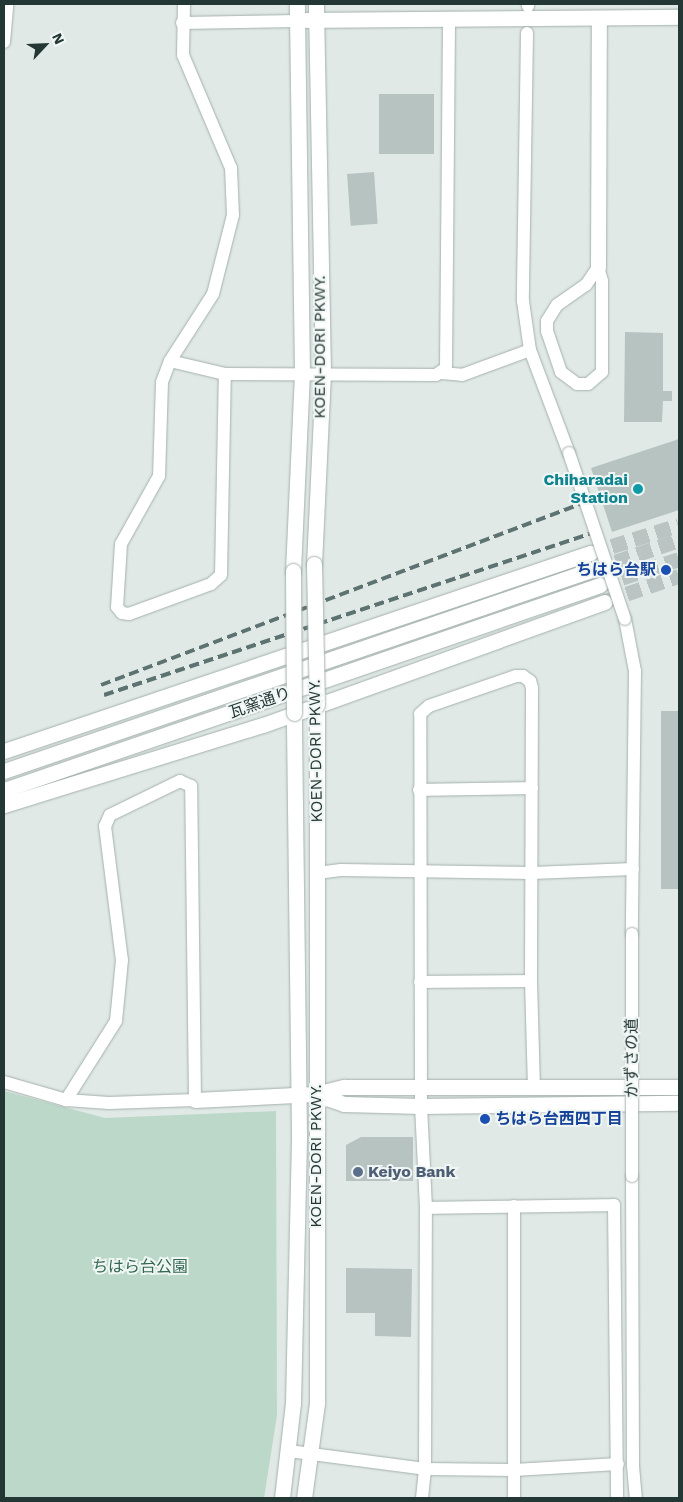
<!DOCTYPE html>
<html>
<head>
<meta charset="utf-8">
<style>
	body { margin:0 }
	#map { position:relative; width:683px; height:1502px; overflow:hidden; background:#e0e9e6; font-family:"Work Sans","Noto Sans JP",sans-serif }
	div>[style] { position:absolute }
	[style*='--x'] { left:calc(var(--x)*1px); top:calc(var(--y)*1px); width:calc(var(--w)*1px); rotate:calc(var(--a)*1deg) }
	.green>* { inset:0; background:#bbd8c8 }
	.building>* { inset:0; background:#b6c3c0; transform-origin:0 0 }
	.secondary-tunnel>* { height:15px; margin-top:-7.5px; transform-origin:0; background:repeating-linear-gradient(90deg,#bac5c3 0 15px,transparent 0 23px) }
	.roads { filter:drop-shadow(0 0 1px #a4b0ad) drop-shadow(0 0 1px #a4b0ad) }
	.street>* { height:12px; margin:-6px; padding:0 6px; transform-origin:6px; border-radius:6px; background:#fff }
	.secondary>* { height:15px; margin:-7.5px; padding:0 7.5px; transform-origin:7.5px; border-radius:7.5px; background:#fff }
	.rail>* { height:4px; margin-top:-2px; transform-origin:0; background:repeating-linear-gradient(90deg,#5d7371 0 10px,transparent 0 15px) }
	.bridges { filter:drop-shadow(0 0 1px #a4b0ad) drop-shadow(0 0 1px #a4b0ad) }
	.street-bridge>* { height:12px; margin:-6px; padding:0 6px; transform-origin:6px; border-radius:6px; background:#fff }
	.secondary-bridge>* { height:15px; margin:-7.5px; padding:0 7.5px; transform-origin:7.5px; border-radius:7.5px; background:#fff }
	.dots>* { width:14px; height:14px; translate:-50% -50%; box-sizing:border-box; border:2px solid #f0f6f4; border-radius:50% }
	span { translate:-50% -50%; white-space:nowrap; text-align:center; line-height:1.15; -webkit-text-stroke:4px #f0f6f4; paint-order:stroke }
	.street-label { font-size:16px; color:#233735 }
	.culture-label { font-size:16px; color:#0d838f; font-weight:700 }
	.right { translate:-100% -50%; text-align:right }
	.transit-label { font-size:16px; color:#164399; font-weight:700 }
	.left { translate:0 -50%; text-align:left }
	.service-label { font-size:16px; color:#4e5e75; font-weight:700 }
	.park-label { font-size:16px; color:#326851 }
	.frame { position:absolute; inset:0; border:5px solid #233735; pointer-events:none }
	.north { position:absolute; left:20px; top:20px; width:50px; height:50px; -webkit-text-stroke:4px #f0f6f4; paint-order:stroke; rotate:65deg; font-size:14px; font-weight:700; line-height:20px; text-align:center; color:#233735 }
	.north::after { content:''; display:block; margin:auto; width:18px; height:22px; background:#233735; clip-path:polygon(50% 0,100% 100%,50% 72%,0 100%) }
</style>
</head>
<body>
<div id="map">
	<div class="green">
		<i style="clip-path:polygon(4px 1091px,105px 1118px,276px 1111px,277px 1415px,264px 1498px,4px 1498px)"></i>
	</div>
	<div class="building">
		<i style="left:379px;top:94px;width:55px;height:60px"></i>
		<i style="left:374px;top:172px;width:52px;height:27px;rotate:86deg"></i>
		<i style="clip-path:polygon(625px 332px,663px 333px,663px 391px,672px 391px,672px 401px,663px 401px,662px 422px,624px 422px)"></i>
		<i style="clip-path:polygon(679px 439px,679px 510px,612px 532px,591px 468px)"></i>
		<i style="left:661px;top:711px;width:18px;height:178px"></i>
		<i style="clip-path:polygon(361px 1137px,413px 1137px,413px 1181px,346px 1181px,346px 1145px)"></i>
		<i style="clip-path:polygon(346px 1268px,412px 1269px,411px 1337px,375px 1336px,375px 1313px,346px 1313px)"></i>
	</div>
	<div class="secondary-tunnel">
		<i style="--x:590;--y:553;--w:93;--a:-17.5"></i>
		<i style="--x:594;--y:569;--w:90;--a:-18.8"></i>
		<i style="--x:600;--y:585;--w:83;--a:-18.2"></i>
		<i style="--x:605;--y:601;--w:78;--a:-18.7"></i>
	</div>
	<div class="roads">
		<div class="street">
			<i style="--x:184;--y:4;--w:51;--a:91.1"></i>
			<i style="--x:183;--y:55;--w:123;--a:67"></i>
			<i style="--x:231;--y:168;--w:47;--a:87.6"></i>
			<i style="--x:233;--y:215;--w:81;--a:104.2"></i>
			<i style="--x:213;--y:294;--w:80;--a:122.7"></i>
			<i style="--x:170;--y:361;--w:22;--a:111"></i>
			<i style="--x:162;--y:382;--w:94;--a:91.8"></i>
			<i style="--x:159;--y:476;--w:78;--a:119.2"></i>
			<i style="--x:121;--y:544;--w:63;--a:93.6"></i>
			<i style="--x:117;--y:607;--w:8;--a:50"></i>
			<i style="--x:122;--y:613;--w:7;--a:8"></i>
			<i style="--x:129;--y:614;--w:87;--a:-20.1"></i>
			<i style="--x:211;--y:584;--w:13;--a:-42"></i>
			<i style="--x:221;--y:575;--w:201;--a:-88.9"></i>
			<i style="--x:528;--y:6;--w:2;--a:-90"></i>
			<i style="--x:182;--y:23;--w:115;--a:-1"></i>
			<i style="--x:527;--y:33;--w:268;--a:90.9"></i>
			<i style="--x:523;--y:301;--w:49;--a:81.9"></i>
			<i style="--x:530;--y:350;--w:110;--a:69.3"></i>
			<i style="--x:4;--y:42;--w:38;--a:-85"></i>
			<i style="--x:598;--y:267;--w:15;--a:74"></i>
			<i style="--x:602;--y:281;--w:91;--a:90"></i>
			<i style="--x:602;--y:372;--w:18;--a:139"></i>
			<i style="--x:588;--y:384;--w:11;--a:180"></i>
			<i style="--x:577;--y:384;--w:20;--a:-143"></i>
			<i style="--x:561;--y:372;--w:43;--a:-108.9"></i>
			<i style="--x:547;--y:331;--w:10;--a:-90"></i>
			<i style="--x:547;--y:321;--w:19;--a:-58"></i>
			<i style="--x:557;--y:305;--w:35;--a:-35"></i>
			<i style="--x:586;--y:285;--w:22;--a:-56"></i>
			<i style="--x:170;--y:361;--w:57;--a:13.3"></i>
			<i style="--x:225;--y:374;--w:211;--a:0.3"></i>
			<i style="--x:436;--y:375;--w:12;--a:-35"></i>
			<i style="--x:446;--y:368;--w:348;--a:-89.5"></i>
			<i style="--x:441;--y:373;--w:21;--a:5"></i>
			<i style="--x:462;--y:375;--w:72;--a:-20.2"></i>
			<i style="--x:625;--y:619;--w:53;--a:79.1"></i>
			<i style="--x:635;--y:671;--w:263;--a:90.7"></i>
			<i style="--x:419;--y:790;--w:113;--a:-1"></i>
			<i style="--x:317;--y:873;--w:24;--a:-7"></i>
			<i style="--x:341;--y:870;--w:191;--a:0.9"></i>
			<i style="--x:532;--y:873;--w:101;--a:-2.3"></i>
			<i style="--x:420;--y:982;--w:111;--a:-0.5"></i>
			<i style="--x:4;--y:1082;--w:65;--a:16.2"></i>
			<i style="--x:66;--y:1100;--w:43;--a:4"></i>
			<i style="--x:109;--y:1103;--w:86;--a:-2"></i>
			<i style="--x:195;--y:1100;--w:314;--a:-90.7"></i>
			<i style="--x:191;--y:786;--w:12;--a:-156"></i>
			<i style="--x:180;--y:781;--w:78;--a:154.1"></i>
			<i style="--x:110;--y:815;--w:12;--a:114"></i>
			<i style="--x:105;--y:826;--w:135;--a:82.8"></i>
			<i style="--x:122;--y:960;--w:61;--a:95.6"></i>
			<i style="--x:116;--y:1021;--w:93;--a:122.3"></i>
			<i style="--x:632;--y:1176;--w:290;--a:89.8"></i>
			<i style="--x:633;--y:1466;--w:32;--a:85"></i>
			<i style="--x:426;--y:1208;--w:188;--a:-0.9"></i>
			<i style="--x:614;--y:1205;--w:293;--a:89.4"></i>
			<i style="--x:289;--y:1451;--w:137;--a:7.5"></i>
			<i style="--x:425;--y:1469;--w:89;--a:0.6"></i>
			<i style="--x:514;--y:1470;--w:104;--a:-3.3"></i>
			<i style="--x:422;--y:1498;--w:29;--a:-84"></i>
			<i style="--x:425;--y:1469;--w:261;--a:-89.8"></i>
			<i style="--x:426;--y:1208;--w:102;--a:-92.8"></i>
			<i style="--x:421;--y:1106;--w:392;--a:-90.1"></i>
			<i style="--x:420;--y:714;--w:12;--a:-42"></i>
			<i style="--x:429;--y:706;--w:92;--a:-19"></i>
			<i style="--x:516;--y:676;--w:7;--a:0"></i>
			<i style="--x:523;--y:676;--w:9;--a:36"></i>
			<i style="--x:530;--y:681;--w:7;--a:74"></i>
			<i style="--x:532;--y:688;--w:293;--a:90.2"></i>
			<i style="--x:531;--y:981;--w:105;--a:88.4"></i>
			<i style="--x:514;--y:1498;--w:292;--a:-90"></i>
		</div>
		<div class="secondary">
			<i style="--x:306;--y:20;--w:373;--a:-0.5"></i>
			<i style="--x:598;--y:267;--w:248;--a:-89.8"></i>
			<i style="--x:314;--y:564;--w:192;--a:-87.3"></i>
			<i style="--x:323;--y:372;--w:368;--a:-91.1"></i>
			<i style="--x:293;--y:571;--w:198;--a:-87.4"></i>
			<i style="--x:302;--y:373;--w:369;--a:-90.8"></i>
			<i style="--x:4;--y:751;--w:619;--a:-18.67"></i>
			<i style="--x:4;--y:771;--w:624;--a:-18.9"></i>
			<i style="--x:4;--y:790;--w:630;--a:-18.98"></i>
			<i style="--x:4;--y:805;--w:271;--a:-17.2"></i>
			<i style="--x:263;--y:725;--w:363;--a:-19.8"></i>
			<i style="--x:315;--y:1094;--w:31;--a:19"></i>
			<i style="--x:344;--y:1104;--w:77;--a:1.5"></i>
			<i style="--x:421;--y:1106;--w:258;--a:-0.7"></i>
			<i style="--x:195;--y:1100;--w:120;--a:-2.9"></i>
			<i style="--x:315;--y:1094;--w:30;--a:-14"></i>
			<i style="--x:344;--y:1087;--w:335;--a:0"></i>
			<i style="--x:282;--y:1498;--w:96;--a:-83.4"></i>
			<i style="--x:293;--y:1403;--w:268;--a:-88.7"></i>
			<i style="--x:299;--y:1135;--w:422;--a:-90.7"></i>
			<i style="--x:304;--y:1498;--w:96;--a:-82.2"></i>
			<i style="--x:317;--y:1403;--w:698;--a:-90"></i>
		</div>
	</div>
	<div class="rail">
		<i style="--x:101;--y:685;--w:515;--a:-20.69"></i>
		<i style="--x:104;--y:695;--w:514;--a:-18.36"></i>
	</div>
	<div class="bridges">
		<div class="street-bridge">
			<i style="--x:569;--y:453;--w:175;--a:71.4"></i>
			<i style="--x:632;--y:934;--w:242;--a:90"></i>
		</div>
		<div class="secondary-bridge">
			<i style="--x:314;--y:564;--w:141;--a:88.8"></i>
			<i style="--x:293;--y:571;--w:142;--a:89.6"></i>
		</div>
	</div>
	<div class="dots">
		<i style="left:638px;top:489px;background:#0f9aa8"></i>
		<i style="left:666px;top:570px;background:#1a4fb4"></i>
		<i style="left:485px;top:1119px;background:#1a4fb4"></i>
		<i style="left:358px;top:1172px;background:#5c6f8a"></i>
	</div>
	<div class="street-label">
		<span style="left:320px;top:347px;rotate:-90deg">KOEN-DORI PKWY.</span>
		<span style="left:260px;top:703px;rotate:-19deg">瓦窯通り</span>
		<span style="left:316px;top:751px;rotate:-91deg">KOEN-DORI PKWY.</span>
		<span style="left:632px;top:1058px;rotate:-90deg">かずさの道</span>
		<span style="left:316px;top:1156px;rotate:-90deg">KOEN-DORI PKWY.</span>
	</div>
	<div class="culture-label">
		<span class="right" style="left:628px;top:489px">Chiharadai<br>Station</span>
	</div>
	<div class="transit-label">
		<span class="right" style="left:656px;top:570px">ちはら台駅</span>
		<span class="left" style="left:495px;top:1119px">ちはら台西四丁目</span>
	</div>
	<div class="service-label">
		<span class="left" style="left:368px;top:1172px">Keiyo Bank</span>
	</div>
	<div class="park-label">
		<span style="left:140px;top:1267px">ちはら台公園</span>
	</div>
	<div class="frame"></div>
	<div class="north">N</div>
</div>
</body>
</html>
